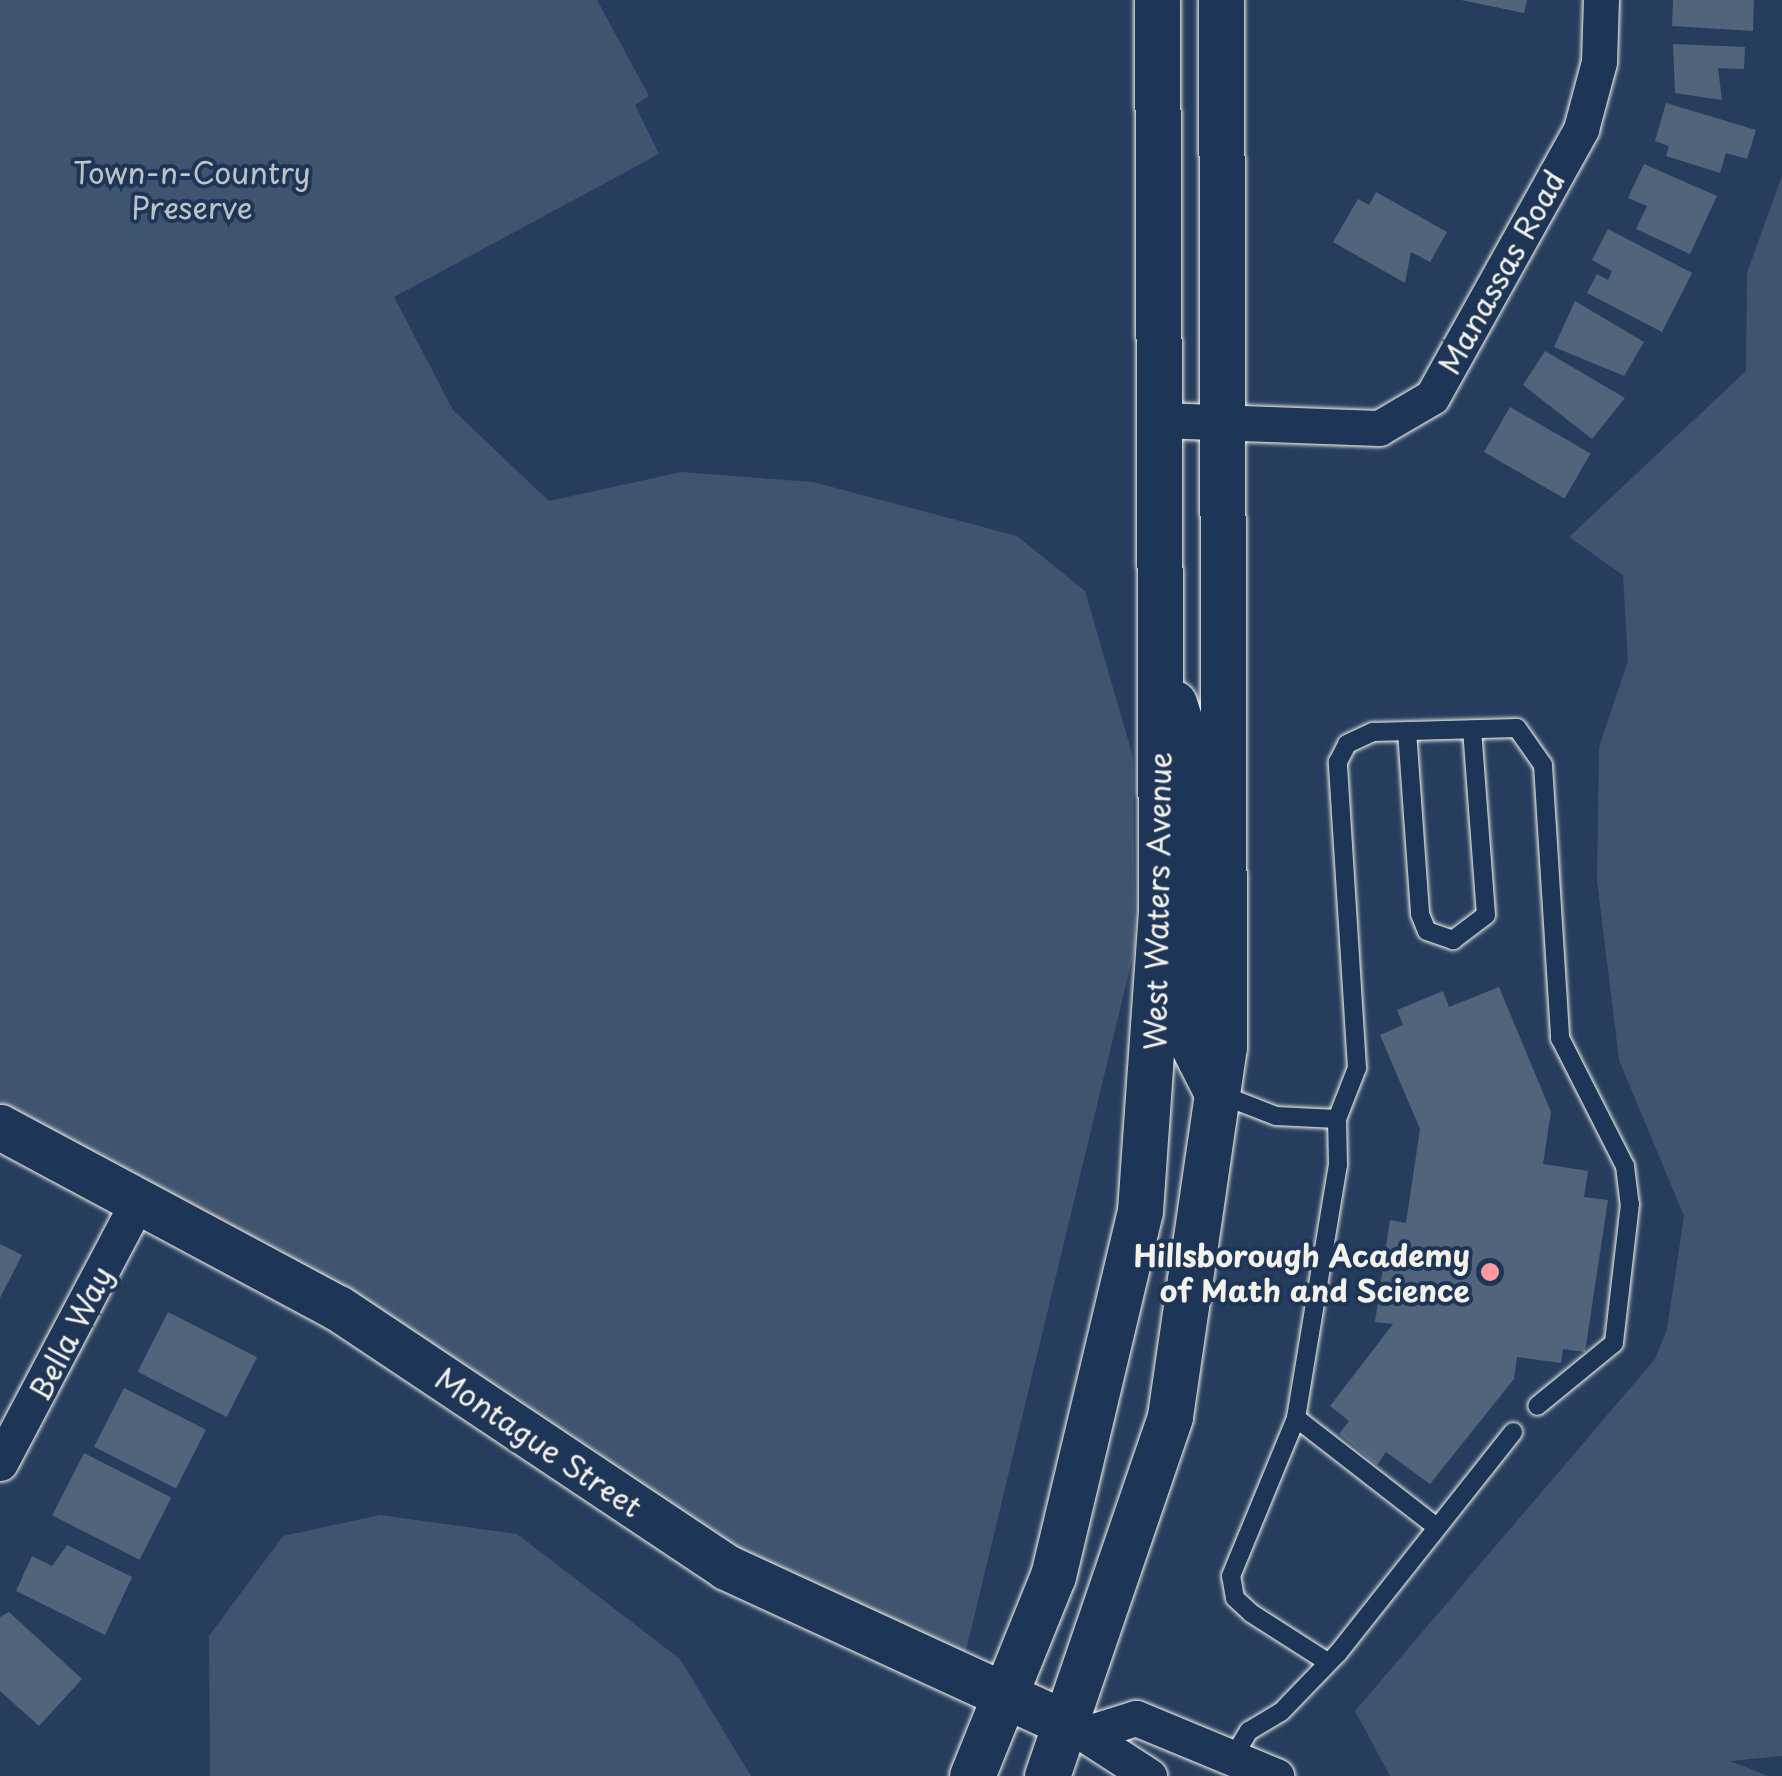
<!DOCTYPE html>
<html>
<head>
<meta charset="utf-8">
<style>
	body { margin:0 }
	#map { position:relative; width:1782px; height:1776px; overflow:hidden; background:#263d5d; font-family:"Playpen Sans",sans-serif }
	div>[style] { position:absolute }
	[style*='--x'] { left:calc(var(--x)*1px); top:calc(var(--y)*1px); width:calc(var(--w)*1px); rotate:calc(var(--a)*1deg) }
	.green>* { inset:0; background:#40546f }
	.building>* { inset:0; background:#52647b; transform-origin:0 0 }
	.roads { filter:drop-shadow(0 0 2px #f4f1e8) drop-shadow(0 0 2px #f4f1e8) }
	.service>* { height:18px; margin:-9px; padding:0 9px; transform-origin:9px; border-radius:9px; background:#1d3557 }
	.minor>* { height:35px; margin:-17.5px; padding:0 17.5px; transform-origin:17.5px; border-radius:17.5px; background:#1d3557 }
	.tertiary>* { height:45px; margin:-22.5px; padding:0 22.5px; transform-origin:22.5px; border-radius:22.5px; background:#1d3557 }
	.dots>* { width:28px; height:28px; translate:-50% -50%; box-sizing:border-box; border:5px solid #1d3557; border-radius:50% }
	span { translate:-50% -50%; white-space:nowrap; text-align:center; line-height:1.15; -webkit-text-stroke:8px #1d3557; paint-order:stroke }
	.park-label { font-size:30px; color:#bec2c4 }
	.street-label { font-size:30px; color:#f4f1e8 }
	.poi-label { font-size:30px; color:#f4f1e8; font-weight:700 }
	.right { translate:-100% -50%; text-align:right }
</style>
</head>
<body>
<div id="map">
	<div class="green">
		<i style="clip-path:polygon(0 0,597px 0,649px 96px,635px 105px,659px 154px,394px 297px,453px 410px,549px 501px,681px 472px,813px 482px,1017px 536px,1085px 591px,1133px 757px,1135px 947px,964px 1659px,737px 1551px,349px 1292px,0 1104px)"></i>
		<i style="clip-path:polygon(1782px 176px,1782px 1756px,1730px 1761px,1768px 1776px,1390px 1776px,1355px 1711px,1655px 1359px,1667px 1329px,1684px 1216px,1619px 1060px,1597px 880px,1599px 747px,1628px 661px,1623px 575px,1569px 537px,1746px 371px,1747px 273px)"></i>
		<i style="clip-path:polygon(380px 1515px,517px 1534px,680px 1659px,751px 1776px,210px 1776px,209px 1636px,283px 1536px)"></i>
	</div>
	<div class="building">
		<i style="clip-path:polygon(1461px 0,1527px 0,1524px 13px)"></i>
		<i style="clip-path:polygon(1673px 0,1754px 0,1753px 31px,1672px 26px)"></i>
		<i style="clip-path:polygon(1673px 44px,1745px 47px,1744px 69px,1718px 68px,1722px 100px,1675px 93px)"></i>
		<i style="clip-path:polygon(1666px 103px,1756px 130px,1747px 159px,1726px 153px,1720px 173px,1666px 156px,1669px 146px,1655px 141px)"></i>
		<i style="clip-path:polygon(1644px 164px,1717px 196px,1690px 254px,1636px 229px,1647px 206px,1628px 198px)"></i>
		<i style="clip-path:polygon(1376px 192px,1447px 232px,1430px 262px,1411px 252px,1405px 283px,1333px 242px,1358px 199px,1369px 205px)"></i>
		<i style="clip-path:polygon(1608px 229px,1692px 273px,1662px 332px,1587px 293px,1597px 274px,1608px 280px,1612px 271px,1592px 260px)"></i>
		<i style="clip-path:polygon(1575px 301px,1644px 342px,1624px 376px,1554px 347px)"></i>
		<i style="clip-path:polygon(1545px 351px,1625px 398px,1592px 439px,1523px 385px)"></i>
		<i style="left:1510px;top:407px;width:93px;height:52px;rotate:30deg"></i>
		<i style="clip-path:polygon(1499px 987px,1551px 1112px,1543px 1164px,1588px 1171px,1584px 1197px,1608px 1200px,1585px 1352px,1563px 1349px,1561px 1363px,1517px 1357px,1514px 1379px,1430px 1484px,1386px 1452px,1377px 1465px,1339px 1434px,1349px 1421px,1330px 1406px,1393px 1324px,1375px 1322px,1390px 1220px,1406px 1223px,1420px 1129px,1380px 1035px,1403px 1025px,1397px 1010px,1443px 991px,1449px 1007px)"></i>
		<i style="clip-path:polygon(0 1244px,22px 1255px,0 1298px)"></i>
		<i style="left:168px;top:1312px;width:100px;height:67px;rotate:27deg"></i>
		<i style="left:124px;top:1388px;width:92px;height:66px;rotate:27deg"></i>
		<i style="left:84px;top:1453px;width:98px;height:70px;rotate:27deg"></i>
		<i style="clip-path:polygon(67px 1545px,132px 1577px,105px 1635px,16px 1591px,32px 1556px,52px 1566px)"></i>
		<i style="clip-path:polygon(9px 1612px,82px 1679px,39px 1726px,0 1691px,0 1617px)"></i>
	</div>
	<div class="roads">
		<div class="service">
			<i style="--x:1407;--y:731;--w:183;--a:85.9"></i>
			<i style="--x:1420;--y:914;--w:18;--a:68"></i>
			<i style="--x:1427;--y:931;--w:28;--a:19"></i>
			<i style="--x:1453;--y:940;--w:41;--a:-37.1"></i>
			<i style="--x:1486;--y:915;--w:186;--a:-94.3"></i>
			<i style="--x:1217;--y:1093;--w:63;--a:21.3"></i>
			<i style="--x:1276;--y:1116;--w:61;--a:2.8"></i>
			<i style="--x:1296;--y:1418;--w:176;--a:37.8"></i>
			<i style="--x:1326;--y:1661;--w:89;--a:-147.4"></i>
			<i style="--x:1251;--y:1613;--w:22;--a:-137"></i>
			<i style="--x:1235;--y:1598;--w:22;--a:-100"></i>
			<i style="--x:1231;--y:1576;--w:171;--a:-67.6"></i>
			<i style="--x:1296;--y:1418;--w:256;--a:-80.6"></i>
			<i style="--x:1338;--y:1165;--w:46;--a:-91.2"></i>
			<i style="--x:1337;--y:1119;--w:55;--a:-68.6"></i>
			<i style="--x:1357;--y:1068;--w:307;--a:-93.6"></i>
			<i style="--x:1338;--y:762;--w:20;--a:-63"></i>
			<i style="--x:1347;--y:744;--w:29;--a:-25"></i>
			<i style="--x:1373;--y:732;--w:144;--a:-1.6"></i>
			<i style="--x:1517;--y:728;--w:45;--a:54.9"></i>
			<i style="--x:1543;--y:765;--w:274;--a:86.4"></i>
			<i style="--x:1560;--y:1038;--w:144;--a:63.1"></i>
			<i style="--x:1625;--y:1166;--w:38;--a:83"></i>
			<i style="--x:1630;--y:1204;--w:140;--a:96.6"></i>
			<i style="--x:1614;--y:1343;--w:99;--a:140.7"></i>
			<i style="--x:1232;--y:1759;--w:33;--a:-59"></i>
			<i style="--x:1249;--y:1731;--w:37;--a:-31"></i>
			<i style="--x:1281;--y:1712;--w:82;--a:-46"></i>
			<i style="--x:1338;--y:1653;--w:282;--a:-51.6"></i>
		</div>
		<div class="minor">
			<i style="--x:1159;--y:420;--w:220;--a:2.1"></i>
			<i style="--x:1379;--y:428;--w:61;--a:-30.3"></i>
			<i style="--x:1432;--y:397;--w:307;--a:-60.9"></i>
			<i style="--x:1581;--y:129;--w:69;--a:-75"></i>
			<i style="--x:1599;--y:62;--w:62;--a:-88.2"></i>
			<i style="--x:0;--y:1463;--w:296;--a:-62.2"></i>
			<i style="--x:1072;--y:1726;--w:92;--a:33"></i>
			<i style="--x:1091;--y:1732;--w:47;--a:-17.3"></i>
			<i style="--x:1136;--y:1718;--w:152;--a:22.5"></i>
		</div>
		<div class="tertiary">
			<i style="--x:1174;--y:703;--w:62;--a:72.1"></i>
			<i style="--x:1193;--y:762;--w:280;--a:90.4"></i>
			<i style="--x:1191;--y:1042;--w:57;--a:63"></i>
			<i style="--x:0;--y:1127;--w:383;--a:28.2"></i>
			<i style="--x:338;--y:1308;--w:467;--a:33.7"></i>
			<i style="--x:726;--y:1567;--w:375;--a:24.7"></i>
			<i style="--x:972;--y:1776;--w:216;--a:-68"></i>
			<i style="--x:1053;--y:1576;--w:375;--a:-76.6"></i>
			<i style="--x:1140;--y:1211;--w:303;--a:-86"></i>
			<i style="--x:1161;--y:909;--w:909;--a:-90.25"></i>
			<i style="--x:1047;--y:1776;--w:380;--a:-71.1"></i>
			<i style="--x:1170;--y:1416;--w:373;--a:-81.7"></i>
			<i style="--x:1224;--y:1047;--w:1047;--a:-90.16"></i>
		</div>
	</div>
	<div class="dots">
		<i style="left:1490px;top:1272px;background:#ff9aa2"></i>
	</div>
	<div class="park-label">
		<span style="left:192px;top:189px">Town-n-Country<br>Preserve</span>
	</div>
	<div class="street-label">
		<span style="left:1501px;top:272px;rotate:-61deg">Manassas Road</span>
		<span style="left:1157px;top:901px;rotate:-89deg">West Waters Avenue</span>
		<span style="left:70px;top:1333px;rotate:-63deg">Bella Way</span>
		<span style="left:539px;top:1442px;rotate:34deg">Montague Street</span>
	</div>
	<div class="poi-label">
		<span class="right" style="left:1470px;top:1272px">Hillsborough Academy<br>of Math and Science</span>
	</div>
</div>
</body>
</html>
